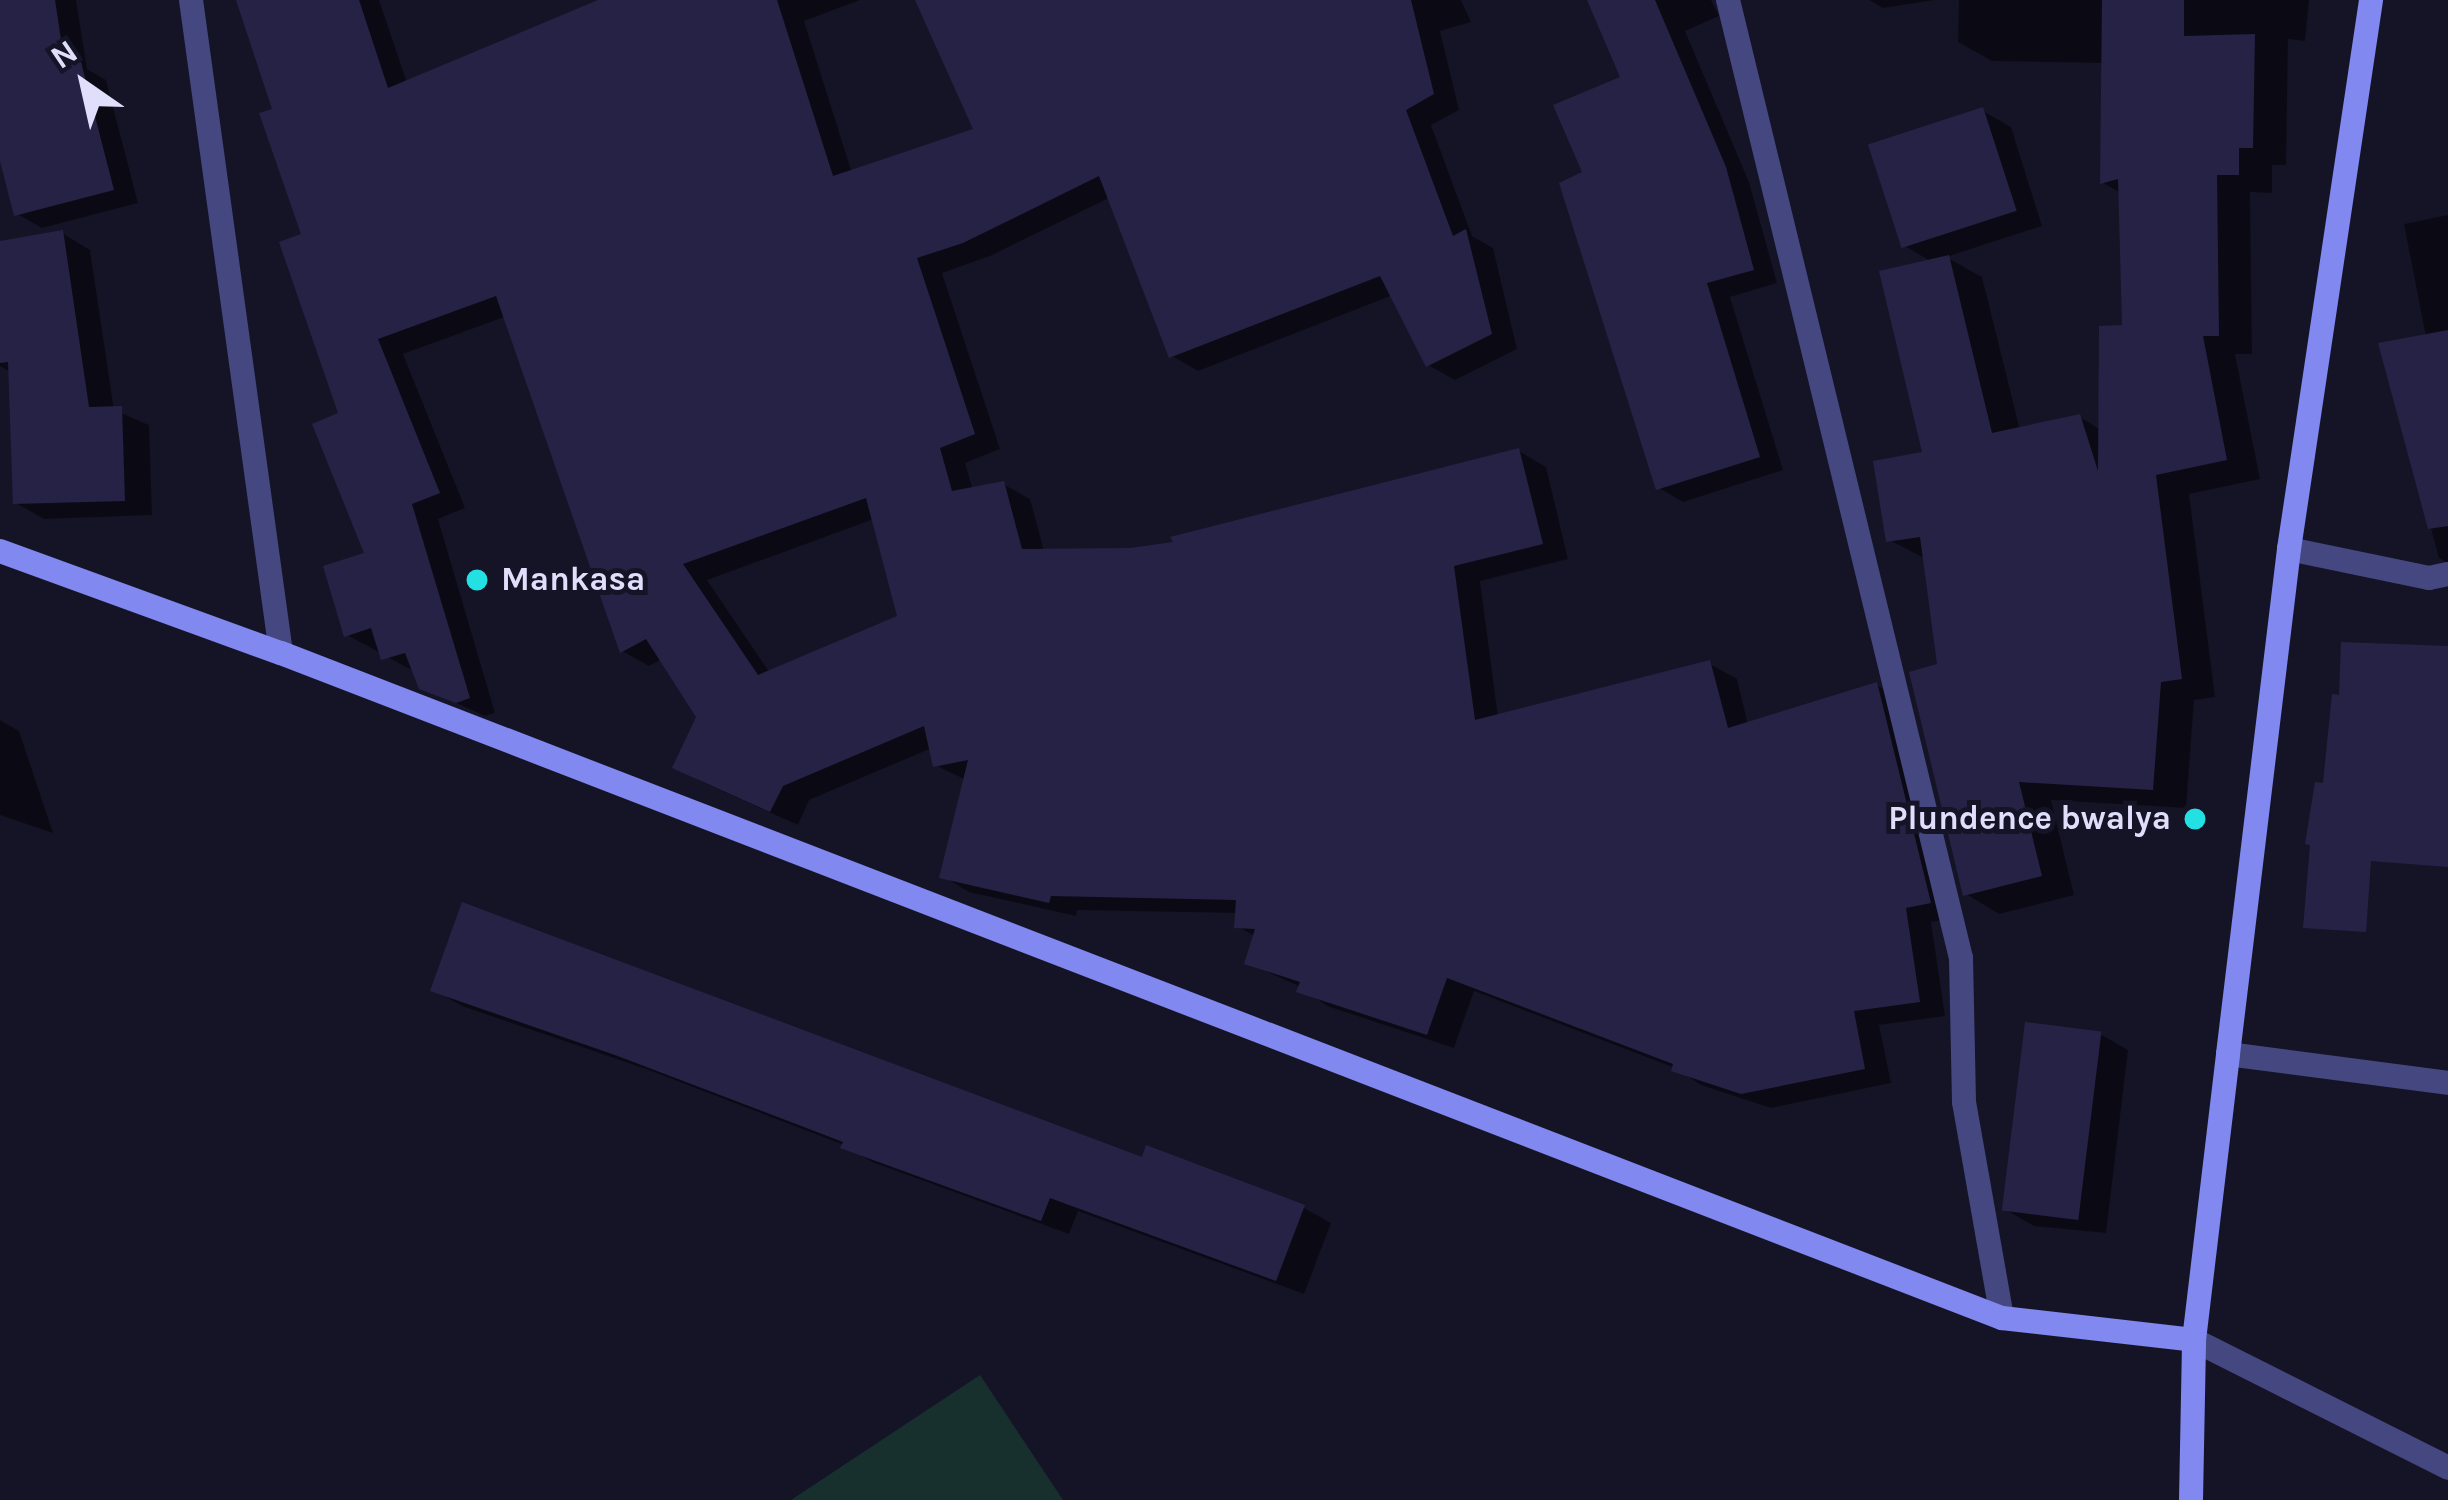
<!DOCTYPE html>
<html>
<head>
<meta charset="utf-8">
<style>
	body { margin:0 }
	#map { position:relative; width:2448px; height:1500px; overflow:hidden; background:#151427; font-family:Karla,sans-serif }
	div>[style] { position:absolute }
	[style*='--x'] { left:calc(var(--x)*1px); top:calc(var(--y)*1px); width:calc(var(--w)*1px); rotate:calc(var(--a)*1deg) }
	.green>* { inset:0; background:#17302d }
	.shadow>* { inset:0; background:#0007 }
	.building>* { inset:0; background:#262246; transform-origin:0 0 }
	.street>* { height:24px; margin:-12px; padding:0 12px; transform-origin:12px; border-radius:12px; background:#454880 }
	.secondary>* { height:24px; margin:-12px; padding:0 12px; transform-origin:12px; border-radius:12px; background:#8188ef }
	.dots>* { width:33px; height:33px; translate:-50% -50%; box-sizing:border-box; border:6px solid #151427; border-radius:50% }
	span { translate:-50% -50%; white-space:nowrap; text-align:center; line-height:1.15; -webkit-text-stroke:10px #151427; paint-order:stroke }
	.poi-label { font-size:33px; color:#dfdefb; font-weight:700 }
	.left { translate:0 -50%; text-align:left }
	.right { translate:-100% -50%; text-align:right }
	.north { position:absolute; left:24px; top:24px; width:120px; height:120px; -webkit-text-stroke:9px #151427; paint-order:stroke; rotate:326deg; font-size:33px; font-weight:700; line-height:48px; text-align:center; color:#dfdefb }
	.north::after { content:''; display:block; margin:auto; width:42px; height:54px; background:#dfdefb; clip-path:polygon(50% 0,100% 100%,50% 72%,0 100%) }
</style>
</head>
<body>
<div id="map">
	<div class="green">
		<i style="clip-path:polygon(980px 1375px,1063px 1500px,791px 1500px)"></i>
	</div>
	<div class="shadow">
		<i style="clip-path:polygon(0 0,76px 0,87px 69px,106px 80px,138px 203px,42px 228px,17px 214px,0 149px)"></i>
		<i style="clip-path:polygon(evenodd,239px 0,379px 0,407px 83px,606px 0,860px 0,804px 21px,852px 173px,977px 131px,918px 0,1461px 0,1471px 22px,1440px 31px,1459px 110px,1431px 125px,1472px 236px,1493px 248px,1517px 349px,1455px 380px,1428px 365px,1393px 295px,1198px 371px,1172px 356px,1111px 197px,990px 256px,942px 273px,1000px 449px,965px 463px,973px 490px,1003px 484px,1030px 499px,1044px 551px,1130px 550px,1177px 545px,1519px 451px,1546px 467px,1568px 559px,1480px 581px,1498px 717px,1710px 664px,1737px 679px,1748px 725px,1877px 685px,1903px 701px,1956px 918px,1931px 922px,1945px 1016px,1879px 1025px,1891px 1083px,1771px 1108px,1701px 1085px,1675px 1068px,1474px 991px,1454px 1048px,1327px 1006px,1301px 987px,1247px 963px,1256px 937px,1237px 926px,1238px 913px,1077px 910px,1076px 916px,969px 892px,942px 876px,966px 780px,935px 765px,932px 748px,809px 800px,798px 825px,702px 782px,676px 767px,700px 716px,662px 659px,649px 666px,622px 651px,507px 316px,403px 354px,465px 508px,438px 519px,495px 713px,485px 716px,421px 687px,415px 672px,347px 635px,368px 555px,276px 110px,239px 0,874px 519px,901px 618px,770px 673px,707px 580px,874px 519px)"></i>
		<i style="clip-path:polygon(1594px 0,1711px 0,1719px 16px,1685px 31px,1749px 182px,1777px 283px,1730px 297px,1783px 470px,1683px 502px,1659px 488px,1586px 173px,1624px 78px)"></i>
		<i style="clip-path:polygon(1869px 0,1935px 0,1883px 8px)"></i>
		<i style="clip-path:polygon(1959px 0,2309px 0,2305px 41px,2288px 39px,2286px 165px,2272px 165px,2272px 193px,2250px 192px,2252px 354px,2235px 354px,2260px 479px,2189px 494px,2215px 697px,2194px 700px,2186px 808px,2051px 800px,2074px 895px,1999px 914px,1966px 894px,1926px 559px,1889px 540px,1926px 454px,1932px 262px,1903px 245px,1983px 111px,2011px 127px,2042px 226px,1946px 257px,1982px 277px,2020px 430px,2080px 417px,2101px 430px,2125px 328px,2121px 193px,2103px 183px,2104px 63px,1992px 61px,1958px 42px)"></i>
		<i style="clip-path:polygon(2448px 215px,2448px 563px,2439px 558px,2382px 345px,2426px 337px,2404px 224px)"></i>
		<i style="clip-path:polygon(62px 233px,90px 250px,114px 410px,149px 425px,152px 515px,44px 519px,16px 503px,12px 373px,0 366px,0 244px)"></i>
		<i style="clip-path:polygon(0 720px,19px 731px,53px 833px,0 815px)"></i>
		<i style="clip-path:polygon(434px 990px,1304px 1208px,1331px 1223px,1304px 1294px,1078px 1211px,1069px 1234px,872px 1162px,844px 1145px,646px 1069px,462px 1006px)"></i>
		<i style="clip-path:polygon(2100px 1034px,2128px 1050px,2106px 1233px,2034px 1226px,2006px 1210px)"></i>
	</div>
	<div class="building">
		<i style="clip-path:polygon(0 0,55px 0,65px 66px,81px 62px,114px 190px,14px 216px,0 161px)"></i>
		<i style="clip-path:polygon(evenodd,236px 0,359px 0,388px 88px,598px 0,777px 0,833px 176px,973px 129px,915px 0,1411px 0,1434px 94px,1406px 110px,1453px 236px,1466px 229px,1492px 334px,1426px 367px,1380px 276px,1169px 358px,1099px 176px,963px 243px,917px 258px,975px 434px,940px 448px,952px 491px,1004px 481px,1022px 549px,1130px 548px,1173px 542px,1170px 537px,1519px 448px,1543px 544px,1454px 566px,1475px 720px,1710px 660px,1728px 728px,1877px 682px,1931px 903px,1906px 908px,1920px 1002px,1854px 1011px,1865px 1069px,1741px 1094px,1671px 1071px,1673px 1064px,1447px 978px,1427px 1035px,1296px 992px,1300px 982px,1244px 964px,1255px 929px,1234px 928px,1236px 900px,1051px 896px,1049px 903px,939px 878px,968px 760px,933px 767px,924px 726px,783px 786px,770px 812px,672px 768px,696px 717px,646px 639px,620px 653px,496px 296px,378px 339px,440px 493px,412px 504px,470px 698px,456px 703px,419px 689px,405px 653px,381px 660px,371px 628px,344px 637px,323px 566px,364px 553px,312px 424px,338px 413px,279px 242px,301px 234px,259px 113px,272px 109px,236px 0,866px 498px,897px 616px,758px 675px,683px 564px,866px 498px)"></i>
		<i style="clip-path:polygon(1587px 0,1655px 0,1726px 167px,1754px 270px,1707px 283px,1760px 457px,1656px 490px,1559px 183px,1582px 172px,1553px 105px,1620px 77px)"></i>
		<i style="clip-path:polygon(2102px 0,2184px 0,2184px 36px,2255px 34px,2253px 148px,2239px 148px,2239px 175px,2217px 175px,2219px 336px,2203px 336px,2227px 460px,2156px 475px,2182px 679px,2161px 682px,2153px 790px,2019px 782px,2042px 876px,1963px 896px,1909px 672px,1937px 664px,1920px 537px,1886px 542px,1873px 461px,1922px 452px,1879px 271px,1949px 255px,1992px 433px,2080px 414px,2098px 471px,2099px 326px,2122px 325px,2118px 179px,2100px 184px)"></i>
		<i style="left:1983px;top:107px;width:109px;height:121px;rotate:72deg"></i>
		<i style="clip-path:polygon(63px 230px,89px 407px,122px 406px,125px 501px,13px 504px,8px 362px,0 363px,0 241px)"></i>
		<i style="clip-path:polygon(2448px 330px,2448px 526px,2428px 529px,2378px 343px)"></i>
		<i style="clip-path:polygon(2341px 642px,2448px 646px,2448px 867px,2371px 861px,2366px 932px,2303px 928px,2310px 845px,2305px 844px,2315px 782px,2323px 783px,2332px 694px,2339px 695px)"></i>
		<i style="clip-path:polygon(462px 902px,1142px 1157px,1146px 1145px,1305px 1205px,1276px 1281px,1050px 1198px,1041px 1221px,840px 1148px,843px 1142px,615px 1055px,430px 991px)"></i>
		<i style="left:2025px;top:1022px;width:77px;height:190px;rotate:7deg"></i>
	</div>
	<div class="street">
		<i style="--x:191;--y:0;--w:659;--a:82.15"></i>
		<i style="--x:1728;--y:0;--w:986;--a:76.33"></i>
		<i style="--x:1961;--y:958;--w:144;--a:88.8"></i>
		<i style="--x:1964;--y:1102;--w:219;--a:80"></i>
		<i style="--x:2289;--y:549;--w:143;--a:11.7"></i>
		<i style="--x:2429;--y:578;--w:19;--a:-12"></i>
		<i style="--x:2228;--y:1054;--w:222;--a:7.5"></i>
		<i style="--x:2194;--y:1340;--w:284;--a:26.7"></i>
	</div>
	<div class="secondary">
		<i style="--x:0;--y:551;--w:299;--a:20"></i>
		<i style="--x:281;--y:653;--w:1845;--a:21.13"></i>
		<i style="--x:2002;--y:1318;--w:193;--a:6.5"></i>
		<i style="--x:2191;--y:1500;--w:160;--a:-88.9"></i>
		<i style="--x:2194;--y:1340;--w:288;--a:-83.2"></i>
		<i style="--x:2228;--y:1054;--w:509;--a:-83.11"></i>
		<i style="--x:2289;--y:549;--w:555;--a:-81.5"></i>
	</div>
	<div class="dots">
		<i style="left:477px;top:580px;background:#23e0e2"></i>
		<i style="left:2195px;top:819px;background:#23e0e2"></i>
	</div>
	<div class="poi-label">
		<span class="left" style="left:501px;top:580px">Mankasa</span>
		<span class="right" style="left:2171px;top:819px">Plundence bwalya</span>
	</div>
	<div class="north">N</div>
</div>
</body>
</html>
